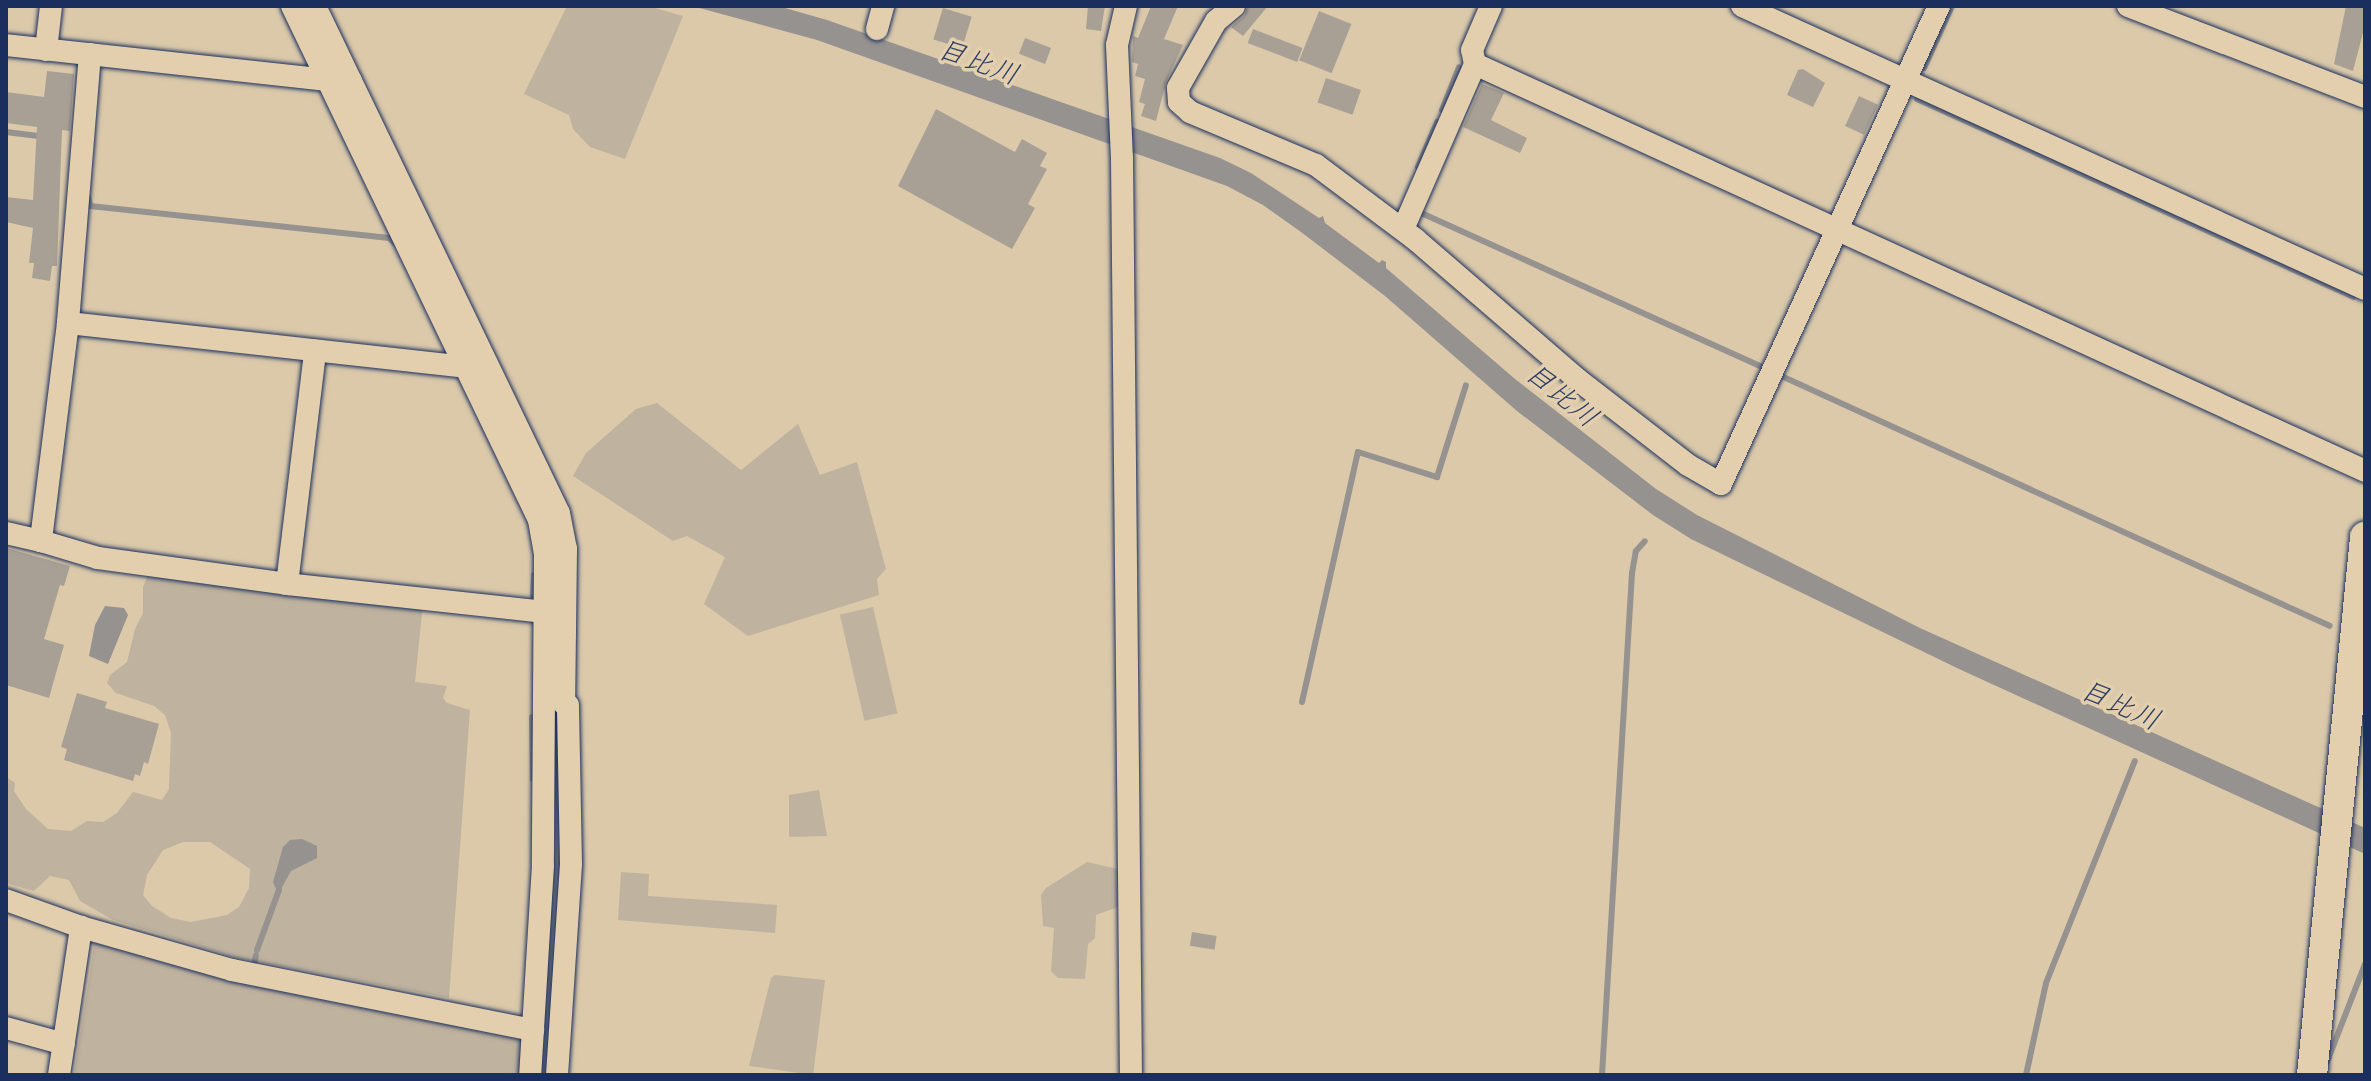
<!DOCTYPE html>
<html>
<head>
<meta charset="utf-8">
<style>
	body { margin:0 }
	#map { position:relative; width:2371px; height:1081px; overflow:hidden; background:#dbc9aa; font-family:"Architects Daughter","Klee One",sans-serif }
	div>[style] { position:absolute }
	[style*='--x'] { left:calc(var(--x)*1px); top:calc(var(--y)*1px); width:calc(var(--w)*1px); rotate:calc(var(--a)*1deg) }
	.green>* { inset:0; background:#bfb29e; transform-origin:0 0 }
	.water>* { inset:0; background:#96928f }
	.stream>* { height:6px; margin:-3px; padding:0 3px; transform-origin:3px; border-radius:3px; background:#96928f }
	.building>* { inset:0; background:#a9a095; transform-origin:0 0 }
	.roads { filter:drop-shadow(0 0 2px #1b2f5e) drop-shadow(0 0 2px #1b2f5e) }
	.street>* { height:22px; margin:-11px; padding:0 11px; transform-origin:11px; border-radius:11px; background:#e3cfad }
	.secondary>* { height:30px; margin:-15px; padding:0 15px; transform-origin:15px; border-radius:15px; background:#e3cfad }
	span { translate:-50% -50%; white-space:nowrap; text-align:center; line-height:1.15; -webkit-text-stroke:7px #e3cfad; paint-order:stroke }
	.water-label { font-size:28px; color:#2d3e65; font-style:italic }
	.frame { position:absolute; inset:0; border:8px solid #1b2f5e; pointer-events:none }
</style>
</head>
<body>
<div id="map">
	<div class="green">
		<i style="clip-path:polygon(567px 6px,648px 6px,683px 16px,625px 159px,590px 147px,573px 129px,569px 115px,524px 94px)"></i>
		<i style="clip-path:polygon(657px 403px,741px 470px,798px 424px,820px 475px,857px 462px,886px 569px,877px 579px,879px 595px,748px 636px,704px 604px,725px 557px,687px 536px,673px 541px,573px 476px,586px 453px,636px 409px)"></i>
		<i style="clip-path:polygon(evenodd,149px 573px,423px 604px,415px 682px,447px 686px,443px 698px,447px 703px,470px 710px,449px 998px,238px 958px,113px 920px,80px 901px,69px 880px,50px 876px,34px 891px,6px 883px,6px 777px,15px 783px,14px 791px,26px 809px,48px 829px,71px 831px,87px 821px,103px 822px,117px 813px,133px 792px,162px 800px,169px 789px,171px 733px,165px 715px,154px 706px,116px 693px,107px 683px,110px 675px,127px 662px,135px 629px,143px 613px,143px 587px,149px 573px,183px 842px,210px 842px,250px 869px,249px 888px,239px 907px,227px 915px,191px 922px,171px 918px,152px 906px,143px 895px,147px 875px,163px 850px,183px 842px)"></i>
		<i style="left:873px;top:607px;width:109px;height:34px;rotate:77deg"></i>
		<i style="clip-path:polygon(819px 790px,827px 836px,789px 837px,789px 795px)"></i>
		<i style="clip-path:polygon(1087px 862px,1122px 870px,1123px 905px,1096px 915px,1095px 938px,1088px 944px,1085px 979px,1058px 978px,1051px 971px,1054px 928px,1043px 926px,1041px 895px,1046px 888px)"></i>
		<i style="clip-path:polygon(621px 872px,649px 874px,648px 896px,777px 905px,775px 933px,618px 920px)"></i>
		<i style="clip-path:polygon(95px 940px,524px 1037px,521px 1075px,74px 1075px)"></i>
		<i style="clip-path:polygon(775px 975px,825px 980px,813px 1075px,749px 1066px,771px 978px)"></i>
	</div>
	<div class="water">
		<i style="clip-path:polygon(692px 6px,778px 6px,827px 20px,1220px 158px,1251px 173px,1319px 218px,1323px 216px,1325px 223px,1379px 263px,1382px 260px,1386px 262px,1386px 268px,1515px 379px,1656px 489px,1697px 515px,1920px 628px,2365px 828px,2365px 854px,1959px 669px,1691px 539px,1653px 515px,1517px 411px,1385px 296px,1301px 232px,1263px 205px,1227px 186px,817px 40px)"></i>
		<i style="clip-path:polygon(105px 606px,124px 608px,128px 615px,108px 664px,89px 656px,95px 625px)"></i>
		<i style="clip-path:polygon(302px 839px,317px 846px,317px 858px,291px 871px,281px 889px,276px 889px,273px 882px,283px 847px,290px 840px)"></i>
	</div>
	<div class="stream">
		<i style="--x:1924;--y:68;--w:68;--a:-65.7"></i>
		<i style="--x:1917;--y:99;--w:479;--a:24.4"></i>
		<i style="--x:1442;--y:110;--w:46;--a:-68.4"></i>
		<i style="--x:6;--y:132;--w:39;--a:7"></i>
		<i style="--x:1418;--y:167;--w:49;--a:-67.1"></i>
		<i style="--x:88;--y:197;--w:9;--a:77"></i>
		<i style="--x:90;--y:206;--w:301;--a:6.1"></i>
		<i style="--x:389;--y:238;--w:11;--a:41"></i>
		<i style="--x:1419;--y:212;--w:379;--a:24.3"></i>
		<i style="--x:1779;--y:375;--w:605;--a:24.49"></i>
		<i style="--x:533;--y:595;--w:20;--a:-87"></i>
		<i style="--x:1302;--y:702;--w:256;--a:-77.4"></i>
		<i style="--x:1358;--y:452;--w:83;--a:17.6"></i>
		<i style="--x:1437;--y:477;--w:96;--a:-72.5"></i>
		<i style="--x:532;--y:717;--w:62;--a:89.1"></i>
		<i style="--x:257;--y:950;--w:64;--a:-69.9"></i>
		<i style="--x:254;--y:966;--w:11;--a:-80"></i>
		<i style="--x:2327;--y:1062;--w:105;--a:-68.8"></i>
		<i style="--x:544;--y:1075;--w:227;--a:-86.5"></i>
		<i style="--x:558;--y:848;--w:139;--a:-91.2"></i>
		<i style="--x:1602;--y:1075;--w:503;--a:-86.58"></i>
		<i style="--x:1632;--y:573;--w:22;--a:-80"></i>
		<i style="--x:1636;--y:551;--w:13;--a:-48"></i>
		<i style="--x:2026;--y:1075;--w:94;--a:-77.7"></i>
		<i style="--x:2046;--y:983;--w:239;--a:-68.2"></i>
	</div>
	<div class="building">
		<i style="clip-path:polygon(1088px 6px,1105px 6px,1101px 31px,1086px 29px)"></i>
		<i style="clip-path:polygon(1151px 6px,1178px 6px,1164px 39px,1183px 45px,1166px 82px,1156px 121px,1141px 116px,1145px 104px,1139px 102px,1145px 79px,1135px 76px,1138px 64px,1132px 62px,1133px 36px,1138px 38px)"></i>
		<i style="clip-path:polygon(1248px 6px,1268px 6px,1243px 36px,1231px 27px,1244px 16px)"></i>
		<i style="clip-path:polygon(2346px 6px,2365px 6px,2365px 25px,2353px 71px,2334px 64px)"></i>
		<i style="left:943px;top:8px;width:30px;height:33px;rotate:17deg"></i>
		<i style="left:1319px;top:11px;width:35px;height:53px;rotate:22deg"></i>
		<i style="left:1253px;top:29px;width:53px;height:15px;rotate:21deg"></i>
		<i style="left:1025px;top:38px;width:28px;height:17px;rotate:21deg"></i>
		<i style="clip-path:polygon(1803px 69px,1825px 83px,1813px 107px,1787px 95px,1798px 70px)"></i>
		<i style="clip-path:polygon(47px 71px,74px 74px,70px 131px,62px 130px,57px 266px,52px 266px,50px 281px,32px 278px,34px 263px,29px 263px,33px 228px,6px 222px,6px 197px,33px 200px,37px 127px,6px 123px,6px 92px,44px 97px)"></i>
		<i style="left:1326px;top:78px;width:37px;height:26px;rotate:19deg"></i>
		<i style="clip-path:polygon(1482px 84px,1504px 93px,1491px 120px,1527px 138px,1520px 153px,1463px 127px)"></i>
		<i style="left:1859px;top:96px;width:21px;height:33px;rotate:25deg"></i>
		<i style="clip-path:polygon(936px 109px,1015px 152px,1022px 139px,1047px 153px,1040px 166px,1047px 169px,1028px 204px,1035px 208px,1012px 249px,898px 186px)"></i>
		<i style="clip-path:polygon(6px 548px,70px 566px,64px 586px,60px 585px,44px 639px,64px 645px,49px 698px,6px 685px)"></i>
		<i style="clip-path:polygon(77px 693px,107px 702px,105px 708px,159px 724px,148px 764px,144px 762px,140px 776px,135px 774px,133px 781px,64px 760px,67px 749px,61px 747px)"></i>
		<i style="left:1192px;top:932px;width:25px;height:14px;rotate:9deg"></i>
	</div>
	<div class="roads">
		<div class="street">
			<i style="--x:292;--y:6;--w:570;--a:64.33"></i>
			<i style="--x:539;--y:520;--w:34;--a:80"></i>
			<i style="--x:545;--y:553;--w:312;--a:90.4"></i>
			<i style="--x:543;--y:865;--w:210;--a:93.5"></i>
			<i style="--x:315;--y:6;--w:83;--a:64.4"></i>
			<i style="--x:351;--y:81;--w:15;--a:152"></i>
			<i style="--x:1126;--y:6;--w:40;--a:103"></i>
			<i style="--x:1117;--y:45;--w:113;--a:87.5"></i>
			<i style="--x:1122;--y:158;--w:917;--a:89.44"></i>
			<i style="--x:1234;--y:6;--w:23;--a:140"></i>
			<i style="--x:1216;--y:21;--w:77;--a:119.6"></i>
			<i style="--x:1178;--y:88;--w:14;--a:86"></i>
			<i style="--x:1179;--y:102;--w:15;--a:42"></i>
			<i style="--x:1190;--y:112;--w:137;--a:22.8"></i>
			<i style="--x:1316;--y:165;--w:124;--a:36.8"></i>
			<i style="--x:1415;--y:239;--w:214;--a:40.8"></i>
			<i style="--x:1577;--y:379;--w:140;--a:37.8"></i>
			<i style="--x:1688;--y:465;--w:38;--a:30"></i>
			<i style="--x:1721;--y:484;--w:525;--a:-65.48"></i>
			<i style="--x:1742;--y:6;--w:684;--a:24.43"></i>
			<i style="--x:2128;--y:6;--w:254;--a:21"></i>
			<i style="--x:877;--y:29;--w:24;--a:-75"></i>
			<i style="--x:6;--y:45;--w:322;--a:6.2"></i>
			<i style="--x:46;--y:50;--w:44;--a:-83.5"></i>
			<i style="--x:90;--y:54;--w:270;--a:94.7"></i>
			<i style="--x:68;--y:323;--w:220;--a:97.1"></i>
			<i style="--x:41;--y:541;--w:59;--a:16.6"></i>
			<i style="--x:98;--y:558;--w:191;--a:7.8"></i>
			<i style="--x:287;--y:584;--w:258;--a:6.2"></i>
			<i style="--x:1475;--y:64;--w:979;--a:24.57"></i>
			<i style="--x:351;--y:81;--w:479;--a:64.3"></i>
			<i style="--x:559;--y:513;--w:37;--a:79"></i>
			<i style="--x:566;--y:549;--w:155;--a:90.7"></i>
			<i style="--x:1403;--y:229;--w:180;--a:-66.4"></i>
			<i style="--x:1475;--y:64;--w:14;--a:-102"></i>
			<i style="--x:1472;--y:50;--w:48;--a:-66.6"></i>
			<i style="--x:68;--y:323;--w:398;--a:6.3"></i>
			<i style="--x:6;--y:533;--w:36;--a:13"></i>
			<i style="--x:287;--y:584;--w:235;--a:-83.1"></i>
			<i style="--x:6;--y:900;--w:80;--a:19.8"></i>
			<i style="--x:81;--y:927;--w:157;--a:15.9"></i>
			<i style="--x:232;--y:970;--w:307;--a:11.3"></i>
			<i style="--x:6;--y:1028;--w:60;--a:15.4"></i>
			<i style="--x:59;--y:1075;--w:150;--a:-81.5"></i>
			<i style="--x:557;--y:1075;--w:211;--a:-86.2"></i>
			<i style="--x:571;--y:864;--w:159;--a:-91.1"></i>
		</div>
		<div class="secondary">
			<i style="--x:2312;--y:1075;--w:541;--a:-84.37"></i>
		</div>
	</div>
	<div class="water-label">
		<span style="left:978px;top:63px;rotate:20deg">目比川</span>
		<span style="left:1561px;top:396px;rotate:39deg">目比川</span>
		<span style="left:2120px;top:706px;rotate:24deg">目比川</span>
	</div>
	<div class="frame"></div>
</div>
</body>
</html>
